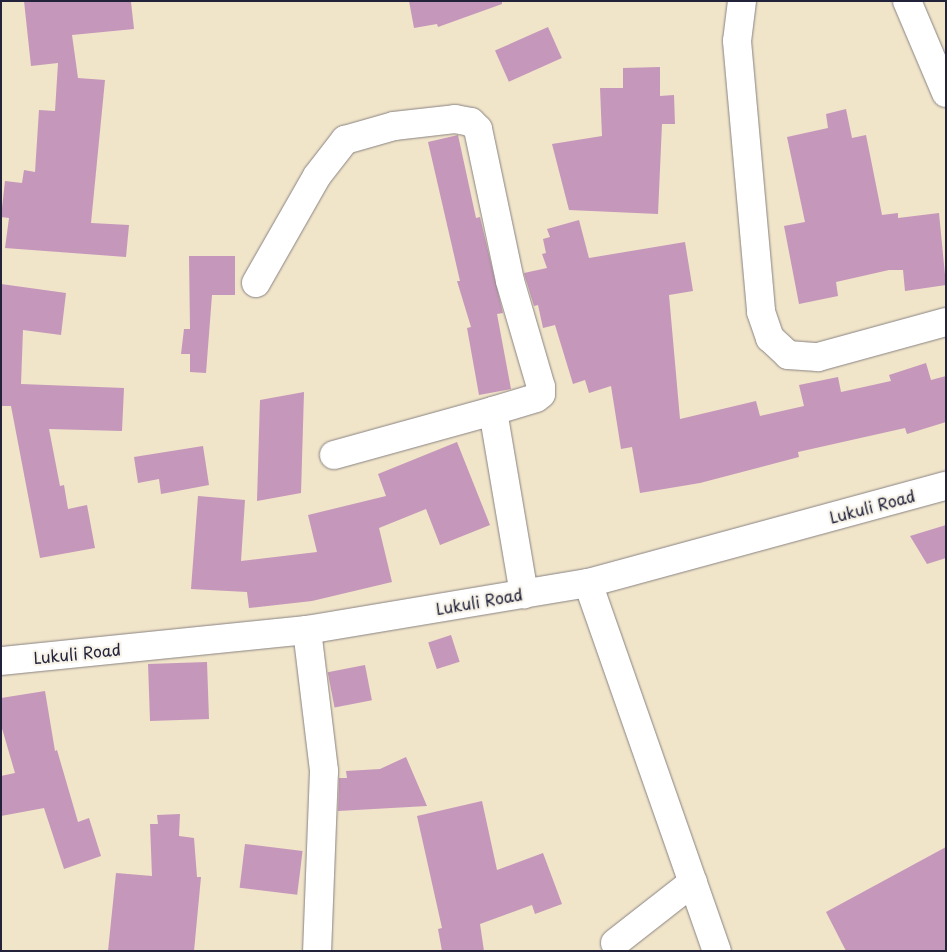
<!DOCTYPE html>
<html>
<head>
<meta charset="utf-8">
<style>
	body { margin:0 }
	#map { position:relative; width:947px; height:952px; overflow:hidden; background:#f0e4c9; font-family:"Playpen Sans",sans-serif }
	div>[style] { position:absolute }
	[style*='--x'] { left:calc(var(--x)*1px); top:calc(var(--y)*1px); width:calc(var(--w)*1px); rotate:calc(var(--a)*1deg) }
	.building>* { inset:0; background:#c597ba; transform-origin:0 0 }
	.roads { filter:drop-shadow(0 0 1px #898382) drop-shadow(0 0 1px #898382) }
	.street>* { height:28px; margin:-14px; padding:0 14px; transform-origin:14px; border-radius:14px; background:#fff }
	.secondary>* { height:28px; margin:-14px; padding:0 14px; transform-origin:14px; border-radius:14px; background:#fff }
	span { translate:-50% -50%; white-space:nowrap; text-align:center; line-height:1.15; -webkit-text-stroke:4.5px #f7f3e8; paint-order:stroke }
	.street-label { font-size:16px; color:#22223b }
	.frame { position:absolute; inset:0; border:2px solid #22223b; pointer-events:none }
</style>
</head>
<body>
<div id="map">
	<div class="building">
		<i style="clip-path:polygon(24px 1px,131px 2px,134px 29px,72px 35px,78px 78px,105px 80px,91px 223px,129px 225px,126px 257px,5px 248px,9px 218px,1px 217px,5px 181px,22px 183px,24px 170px,35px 172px,39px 110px,55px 111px,58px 63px,31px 66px)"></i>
		<i style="clip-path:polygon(409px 1px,502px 1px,502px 4px,438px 27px,437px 24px,414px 28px)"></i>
		<i style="left:548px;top:27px;width:34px;height:58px;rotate:66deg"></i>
		<i style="clip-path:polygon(660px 67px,660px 96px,674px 95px,675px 124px,662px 124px,658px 214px,569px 210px,552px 144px,602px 136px,600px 88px,623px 88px,623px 68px)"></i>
		<i style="clip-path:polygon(846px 109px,852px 138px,866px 135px,882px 215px,898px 213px,898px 218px,939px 213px,946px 285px,905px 291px,903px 270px,889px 270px,836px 282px,838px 296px,799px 304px,784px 226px,805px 222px,787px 137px,828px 128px,826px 114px)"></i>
		<i style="clip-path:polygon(458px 135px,476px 218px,480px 217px,503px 313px,497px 314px,511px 389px,479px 395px,467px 328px,471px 327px,457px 281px,460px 281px,428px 142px)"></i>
		<i style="clip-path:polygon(579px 220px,589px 258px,685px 242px,693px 291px,669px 295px,680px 419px,756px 401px,760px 416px,804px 406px,799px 385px,838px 377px,841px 392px,891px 381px,889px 375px,926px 363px,931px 380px,946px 376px,946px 422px,907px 434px,905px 428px,798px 452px,799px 457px,700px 483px,640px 493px,632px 447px,621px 449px,611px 386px,589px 393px,585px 380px,573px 384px,555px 325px,543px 328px,538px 305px,534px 306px,525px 277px,524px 273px,547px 268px,542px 254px,546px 253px,543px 239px,550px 237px,547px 229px)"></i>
		<i style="clip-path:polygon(189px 256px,235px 256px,235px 295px,212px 295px,206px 373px,190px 372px,190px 354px,181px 354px,184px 329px,190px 329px)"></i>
		<i style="clip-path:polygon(1px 284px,66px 293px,61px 335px,23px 330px,21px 384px,124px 388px,122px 431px,49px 429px,60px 486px,64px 485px,68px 509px,87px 505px,95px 548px,40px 558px,11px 406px,1px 406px)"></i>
		<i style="clip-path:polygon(304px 392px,301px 493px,257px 501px,260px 400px)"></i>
		<i style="clip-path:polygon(457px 442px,490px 525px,440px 545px,426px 509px,379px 528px,392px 582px,312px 601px,249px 608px,247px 592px,191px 589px,198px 496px,245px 500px,241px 561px,317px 552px,308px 515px,386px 496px,378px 474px)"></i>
		<i style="clip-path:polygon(203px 446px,209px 485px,161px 494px,159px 479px,138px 483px,134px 457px)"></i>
		<i style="clip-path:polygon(946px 525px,946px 558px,927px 564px,910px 536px)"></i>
		<i style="left:451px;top:635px;width:28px;height:24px;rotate:72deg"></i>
		<i style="left:207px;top:662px;width:57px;height:59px;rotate:88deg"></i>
		<i style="left:365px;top:665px;width:36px;height:38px;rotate:79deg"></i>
		<i style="clip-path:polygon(45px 691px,55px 751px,57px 750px,78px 822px,89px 818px,101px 856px,64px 869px,44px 808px,1px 816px,1px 776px,15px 773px,1px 725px,1px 698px)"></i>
		<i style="clip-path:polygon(406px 757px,427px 806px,338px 811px,339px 778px,347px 778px,346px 771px,380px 769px)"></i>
		<i style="clip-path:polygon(482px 801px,497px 870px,543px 853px,562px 904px,535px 914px,532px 905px,480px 924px,484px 951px,442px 951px,438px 929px,442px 928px,417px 816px)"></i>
		<i style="clip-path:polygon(180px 814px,179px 836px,194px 838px,197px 877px,201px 877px,194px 951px,108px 951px,116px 873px,152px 876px,150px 824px,158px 824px,157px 815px)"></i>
		<i style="left:245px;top:844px;width:58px;height:44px;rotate:7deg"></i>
		<i style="clip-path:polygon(946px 847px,946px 951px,846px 951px,826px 912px)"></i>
	</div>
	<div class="roads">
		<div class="street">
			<i style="--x:742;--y:1;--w:40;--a:97.1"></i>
			<i style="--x:737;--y:41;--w:272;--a:84.9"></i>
			<i style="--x:761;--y:312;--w:28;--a:71"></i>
			<i style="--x:770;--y:338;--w:25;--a:43"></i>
			<i style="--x:788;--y:355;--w:30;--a:4"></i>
			<i style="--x:818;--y:357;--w:133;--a:-15.3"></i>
			<i style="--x:907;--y:1;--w:100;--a:67"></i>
			<i style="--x:256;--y:283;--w:123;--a:-60.3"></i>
			<i style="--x:317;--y:176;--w:46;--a:-52.1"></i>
			<i style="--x:345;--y:140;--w:51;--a:-15.9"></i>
			<i style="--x:394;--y:126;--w:61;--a:-6.5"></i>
			<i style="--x:455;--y:119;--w:16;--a:11"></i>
			<i style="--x:471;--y:122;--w:10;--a:45"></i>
			<i style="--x:478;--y:129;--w:155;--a:78.1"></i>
			<i style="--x:510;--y:281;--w:110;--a:73.7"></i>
			<i style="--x:541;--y:387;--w:7;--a:90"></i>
			<i style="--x:541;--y:394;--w:6;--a:141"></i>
			<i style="--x:536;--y:398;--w:45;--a:163.2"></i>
			<i style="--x:493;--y:411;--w:186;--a:80.4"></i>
			<i style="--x:334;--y:455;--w:165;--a:-15.5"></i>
			<i style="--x:588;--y:583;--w:390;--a:70.7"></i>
			<i style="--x:307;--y:630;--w:142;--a:83.1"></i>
			<i style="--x:324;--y:771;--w:180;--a:92.2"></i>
			<i style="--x:615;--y:943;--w:99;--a:-38"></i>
		</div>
		<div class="secondary">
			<i style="--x:1;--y:661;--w:308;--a:-5.8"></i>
			<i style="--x:307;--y:630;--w:285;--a:-9.5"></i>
			<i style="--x:588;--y:583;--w:371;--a:-15.2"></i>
		</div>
	</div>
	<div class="street-label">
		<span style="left:872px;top:506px;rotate:-15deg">Lukuli Road</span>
		<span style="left:479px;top:601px;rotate:-10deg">Lukuli Road</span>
		<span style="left:77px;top:653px;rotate:-6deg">Lukuli Road</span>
	</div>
	<div class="frame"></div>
</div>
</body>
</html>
